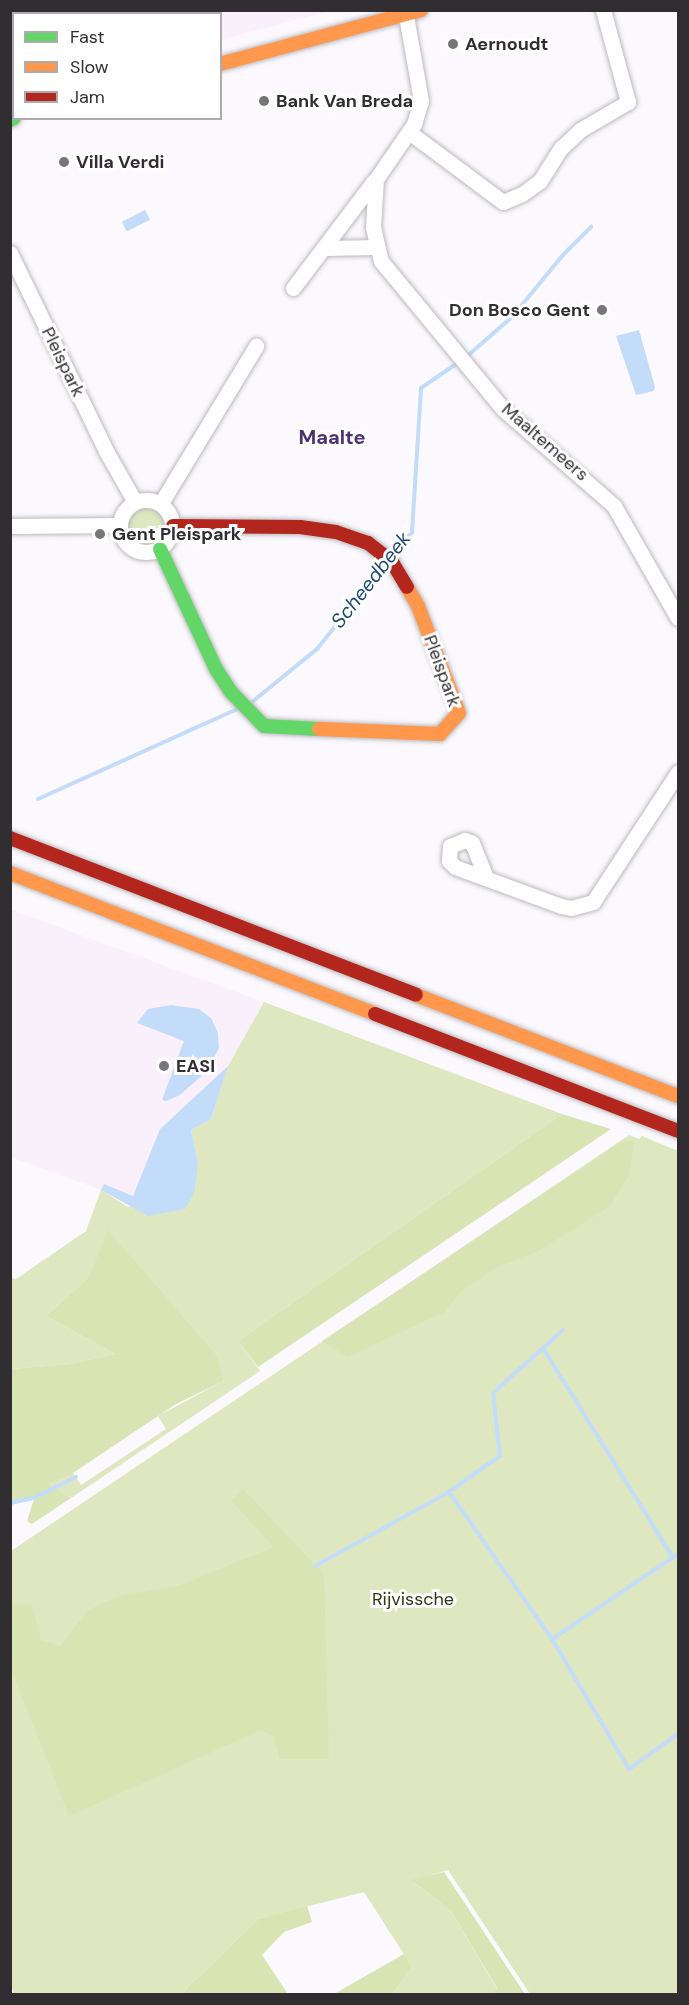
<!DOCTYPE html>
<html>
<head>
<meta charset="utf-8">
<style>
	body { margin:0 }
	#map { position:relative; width:689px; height:2005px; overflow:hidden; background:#fbf9fd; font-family:"DM Sans",sans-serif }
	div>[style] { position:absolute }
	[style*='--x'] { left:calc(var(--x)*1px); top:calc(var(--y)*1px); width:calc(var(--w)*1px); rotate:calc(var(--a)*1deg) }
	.commercial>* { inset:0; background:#faf0fc }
	.green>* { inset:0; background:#dee7c0 }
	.round { border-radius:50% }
	.forest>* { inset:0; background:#d9e4b4 }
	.water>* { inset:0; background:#c2dcfa; transform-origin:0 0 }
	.stream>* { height:4px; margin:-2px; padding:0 2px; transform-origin:2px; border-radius:2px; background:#c2dcfa }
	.roads { filter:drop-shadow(0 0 2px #bcbabe) drop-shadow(0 0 2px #bcbabe) }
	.street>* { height:15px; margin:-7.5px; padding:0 7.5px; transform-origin:7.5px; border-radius:7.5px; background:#fefeff }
	.street>.ring { margin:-7.5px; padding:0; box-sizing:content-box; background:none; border:15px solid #fefeff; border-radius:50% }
	.fast>* { height:14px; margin:-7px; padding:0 7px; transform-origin:7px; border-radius:7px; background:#63d668 }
	.slow>* { height:14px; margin:-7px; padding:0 7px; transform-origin:7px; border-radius:7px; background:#ff974d }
	.jam>* { height:14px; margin:-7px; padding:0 7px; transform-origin:7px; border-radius:7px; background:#b3261e }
	.dots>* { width:16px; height:16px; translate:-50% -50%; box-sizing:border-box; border:3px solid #fff; border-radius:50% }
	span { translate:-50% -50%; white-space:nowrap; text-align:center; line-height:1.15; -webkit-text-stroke:6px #fff; paint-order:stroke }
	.poi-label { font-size:18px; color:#312e32; font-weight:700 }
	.left { translate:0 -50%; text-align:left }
	.right { translate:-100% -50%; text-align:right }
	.street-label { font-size:18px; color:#312e32 }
	.park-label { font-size:18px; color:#303813 }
	.neighbourhood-label { font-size:20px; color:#4a336e; font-weight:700 }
	.water-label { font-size:20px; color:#1b4873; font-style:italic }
	.frame { position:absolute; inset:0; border:12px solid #312e32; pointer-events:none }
	.legend { position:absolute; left:12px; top:12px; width:210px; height:108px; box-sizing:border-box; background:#fff; border:2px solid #adabad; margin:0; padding:8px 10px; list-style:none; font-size:18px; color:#312e32 }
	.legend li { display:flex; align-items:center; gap:12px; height:30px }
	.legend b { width:30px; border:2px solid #adabad }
</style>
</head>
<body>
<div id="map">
	<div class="commercial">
		<i style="clip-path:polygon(124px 11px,124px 10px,330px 11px,221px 40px,220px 14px,124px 13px)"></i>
		<i style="clip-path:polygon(10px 909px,264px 1002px,228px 1066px,160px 1129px,133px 1196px,104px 1184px,101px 1190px,11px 1157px)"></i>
	</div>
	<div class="green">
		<i class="round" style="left:127px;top:507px;width:40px;height:40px"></i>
		<i style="clip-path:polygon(264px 1002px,562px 1114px,238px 1341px,260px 1371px,71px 1498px,46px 1484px,57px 1476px,73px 1473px,81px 1485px,166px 1429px,158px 1416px,223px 1381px,108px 1231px,88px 1278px,46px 1316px,115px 1354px,70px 1364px,11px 1369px,11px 1278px,16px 1279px,86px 1231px,101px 1190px,128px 1207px,198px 1163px,191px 1130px,211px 1119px,228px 1066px)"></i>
		<i style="clip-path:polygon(629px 1135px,639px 1139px,642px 1136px,678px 1151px,678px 1994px,530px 1994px,448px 1870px,412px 1881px,451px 1911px,497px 1989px,492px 1994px,393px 1994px,412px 1967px,364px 1892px,258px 1919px,181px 1994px,14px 1994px,11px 1984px,11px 1551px)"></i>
	</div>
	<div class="forest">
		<i style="clip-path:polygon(562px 1114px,611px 1129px,258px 1367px,238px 1341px)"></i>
		<i style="clip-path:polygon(625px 1140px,634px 1143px,629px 1176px,609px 1207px,537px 1252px,497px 1267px,459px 1293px,445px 1312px,347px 1357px,322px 1341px)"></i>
		<i style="clip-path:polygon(108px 1230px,217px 1356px,223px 1381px,176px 1404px,73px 1473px,47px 1484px,71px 1498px,32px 1524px,27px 1521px,34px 1499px,11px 1503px,11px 1369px,70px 1364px,115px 1354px,46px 1316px,88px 1278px)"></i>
		<i style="clip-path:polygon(243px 1489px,324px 1574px,329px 1759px,280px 1759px,273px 1736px,261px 1730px,69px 1816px,11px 1669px,11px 1604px,32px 1604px,41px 1640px,60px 1646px,88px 1610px,119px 1596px,178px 1586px,274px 1547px,231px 1501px)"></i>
		<i style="clip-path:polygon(444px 1872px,525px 1994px,492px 1994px,497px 1988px,451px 1911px,411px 1880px)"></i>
		<i style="clip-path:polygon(307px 1906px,312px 1922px,284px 1932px,262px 1955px,288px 1994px,181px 1994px,258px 1919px)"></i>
		<i style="clip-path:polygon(404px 1954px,412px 1967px,393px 1994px,334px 1994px)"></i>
	</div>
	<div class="water">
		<i style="left:145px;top:210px;width:11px;height:26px;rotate:63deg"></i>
		<i style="clip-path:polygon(639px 330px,655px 387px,654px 391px,636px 395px,616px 336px)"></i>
		<i style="clip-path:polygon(171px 1005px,199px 1009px,211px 1018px,218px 1033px,219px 1048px,207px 1071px,180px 1095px,166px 1101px,162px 1100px,184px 1041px,137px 1023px,148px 1009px)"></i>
		<i style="clip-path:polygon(228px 1066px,211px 1119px,191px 1130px,198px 1163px,194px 1193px,185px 1209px,148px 1216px,101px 1190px,104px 1184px,133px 1196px,160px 1129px)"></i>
	</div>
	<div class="stream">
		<i style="--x:465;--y:358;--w:62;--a:-41.1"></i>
		<i style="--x:512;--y:317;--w:80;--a:-50.6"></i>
		<i style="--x:563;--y:255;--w:40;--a:-45"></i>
		<i style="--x:394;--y:553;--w:28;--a:-49"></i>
		<i style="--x:412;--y:532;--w:144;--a:-86.4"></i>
		<i style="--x:421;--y:388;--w:46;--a:-34.4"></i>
		<i style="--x:252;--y:702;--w:84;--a:-39.2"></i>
		<i style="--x:317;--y:649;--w:109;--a:-51.3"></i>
		<i style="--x:38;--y:799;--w:218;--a:-24.3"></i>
		<i style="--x:563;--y:1330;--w:94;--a:138"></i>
		<i style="--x:493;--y:1393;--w:63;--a:83.7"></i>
		<i style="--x:500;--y:1456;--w:62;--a:144.8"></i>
		<i style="--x:449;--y:1492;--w:179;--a:55"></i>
		<i style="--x:552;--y:1639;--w:151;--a:59.4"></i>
		<i style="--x:629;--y:1769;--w:60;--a:-35.5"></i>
		<i style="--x:543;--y:1348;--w:247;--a:58.2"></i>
		<i style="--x:10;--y:1503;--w:25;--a:-12"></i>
		<i style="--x:34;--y:1498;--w:47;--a:-26.6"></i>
		<i style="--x:315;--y:1566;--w:153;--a:-28.9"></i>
		<i style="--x:552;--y:1639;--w:152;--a:-34"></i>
	</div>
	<div class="roads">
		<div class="street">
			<i style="--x:405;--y:10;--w:92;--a:80"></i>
			<i style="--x:421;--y:101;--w:24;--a:107"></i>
			<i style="--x:414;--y:124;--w:67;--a:124.6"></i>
			<i style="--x:376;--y:179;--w:48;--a:93.6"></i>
			<i style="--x:373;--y:227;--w:35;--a:77"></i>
			<i style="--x:381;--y:261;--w:192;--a:50.5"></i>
			<i style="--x:503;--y:409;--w:147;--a:41.1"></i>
			<i style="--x:614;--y:506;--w:129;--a:60.3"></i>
			<i style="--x:409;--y:132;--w:117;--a:36.7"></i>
			<i style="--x:503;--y:202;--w:21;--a:-23"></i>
			<i style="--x:522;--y:194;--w:22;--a:-36"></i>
			<i style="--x:540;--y:181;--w:39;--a:-58"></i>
			<i style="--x:561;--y:148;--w:26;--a:-43"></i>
			<i style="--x:580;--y:130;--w:56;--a:-30.3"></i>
			<i style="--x:628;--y:102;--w:95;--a:-105.2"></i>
			<i style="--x:326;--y:248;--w:50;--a:-1.1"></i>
			<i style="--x:10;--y:253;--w:220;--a:64.1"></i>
			<i style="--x:106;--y:451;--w:59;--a:60.4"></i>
			<i style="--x:293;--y:288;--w:134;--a:-52.9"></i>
			<i class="ring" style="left:120px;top:500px;width:37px;height:37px"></i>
			<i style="--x:161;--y:503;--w:184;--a:-58.8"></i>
			<i style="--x:10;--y:526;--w:110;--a:-0.5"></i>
			<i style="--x:485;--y:875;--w:35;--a:-112"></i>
			<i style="--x:472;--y:843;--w:8;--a:-157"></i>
			<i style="--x:465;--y:840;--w:16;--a:158"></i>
			<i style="--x:450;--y:846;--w:15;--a:94"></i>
			<i style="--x:449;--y:861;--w:8;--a:45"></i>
			<i style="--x:455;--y:867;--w:113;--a:20.2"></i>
			<i style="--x:561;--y:906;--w:10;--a:11"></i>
			<i style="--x:571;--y:908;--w:23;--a:-15"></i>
			<i style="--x:593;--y:902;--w:155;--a:-56.8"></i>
		</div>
		<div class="fast">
			<i style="--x:10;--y:120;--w:4;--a:-27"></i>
			<i style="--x:160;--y:549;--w:132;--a:65"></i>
			<i style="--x:216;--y:669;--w:27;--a:57"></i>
			<i style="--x:231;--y:692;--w:47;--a:45.9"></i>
			<i style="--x:264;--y:726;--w:55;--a:3.1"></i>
		</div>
		<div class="slow">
			<i style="--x:220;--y:64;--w:208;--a:-15"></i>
			<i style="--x:319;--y:729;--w:121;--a:2.4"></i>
			<i style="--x:440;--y:734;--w:28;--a:-48"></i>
			<i style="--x:459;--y:713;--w:115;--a:-111"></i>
			<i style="--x:418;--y:606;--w:22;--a:-120"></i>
			<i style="--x:10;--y:873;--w:391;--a:21.1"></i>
			<i style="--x:416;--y:995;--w:281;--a:21.1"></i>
		</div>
		<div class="jam">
			<i style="--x:173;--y:526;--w:127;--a:0.5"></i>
			<i style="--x:300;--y:527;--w:36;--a:8"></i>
			<i style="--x:336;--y:532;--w:34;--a:19"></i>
			<i style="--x:368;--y:543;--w:31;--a:38"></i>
			<i style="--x:392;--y:562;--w:29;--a:59"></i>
			<i style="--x:10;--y:838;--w:435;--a:21.1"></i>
			<i style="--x:375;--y:1014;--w:325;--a:21.1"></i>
		</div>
	</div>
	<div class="dots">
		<i style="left:453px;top:44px;background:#787579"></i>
		<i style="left:264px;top:101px;background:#787579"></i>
		<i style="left:64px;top:162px;background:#787579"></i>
		<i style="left:602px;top:310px;background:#787579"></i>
		<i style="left:100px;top:534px;background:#787579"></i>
		<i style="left:164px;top:1066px;background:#787579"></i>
	</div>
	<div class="poi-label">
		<span class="left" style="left:465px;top:44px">Aernoudt</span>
		<span class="left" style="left:276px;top:101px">Bank Van Breda</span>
		<span class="left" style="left:76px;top:162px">Villa Verdi</span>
		<span class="right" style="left:590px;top:310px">Don Bosco Gent</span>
		<span class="left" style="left:112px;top:534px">Gent Pleispark</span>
		<span class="left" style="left:176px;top:1066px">EASI</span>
	</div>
	<div class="street-label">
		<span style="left:63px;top:362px;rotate:64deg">Pleispark</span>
		<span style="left:545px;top:442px;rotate:41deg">Maaltemeers</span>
		<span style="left:442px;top:671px;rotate:70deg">Pleispark</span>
	</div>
	<div class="park-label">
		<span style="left:413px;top:1599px">Rijvissche</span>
	</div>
	<div class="neighbourhood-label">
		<span style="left:332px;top:437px">Maalte</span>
	</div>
	<div class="water-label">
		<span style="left:371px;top:580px;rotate:-52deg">Scheedbeek</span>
	</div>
	<div class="frame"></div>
	<ul class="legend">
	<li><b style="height:8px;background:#63d668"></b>Fast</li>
	<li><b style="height:8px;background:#ff974d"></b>Slow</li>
	<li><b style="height:8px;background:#b3261e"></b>Jam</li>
	</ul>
</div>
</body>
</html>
